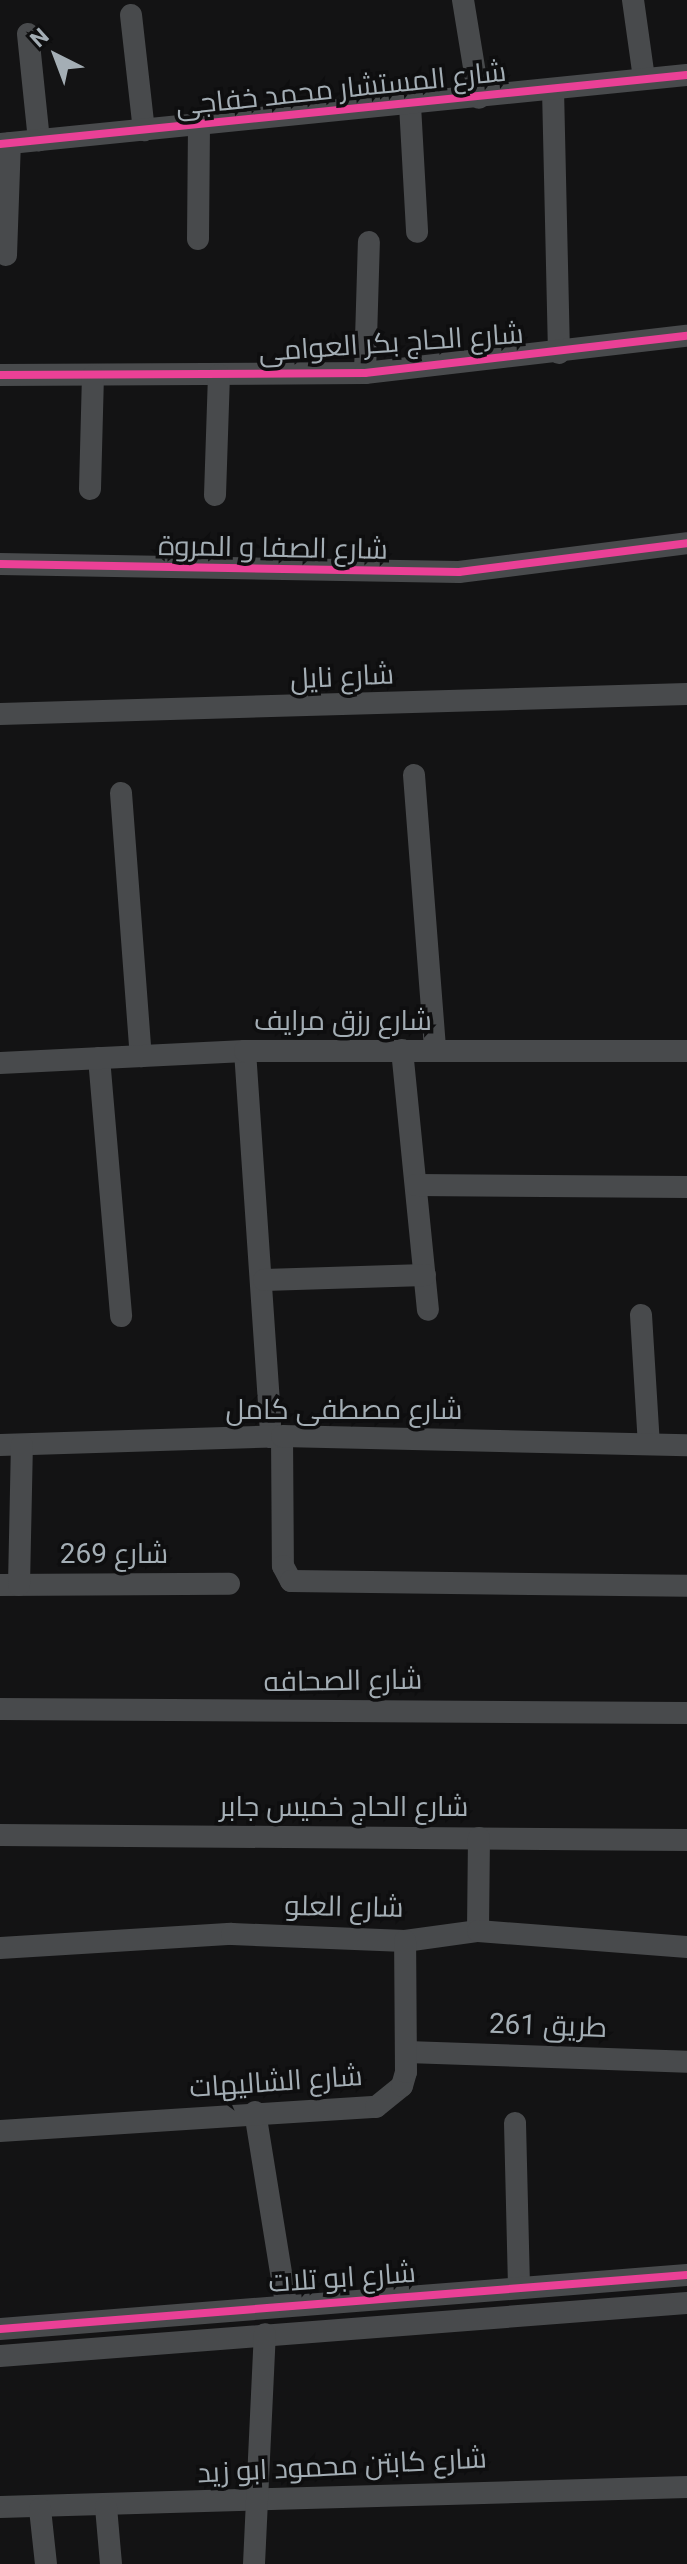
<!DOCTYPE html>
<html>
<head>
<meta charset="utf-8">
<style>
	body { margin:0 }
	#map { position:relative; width:687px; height:2564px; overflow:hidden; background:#131314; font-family:Roboto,Cairo,sans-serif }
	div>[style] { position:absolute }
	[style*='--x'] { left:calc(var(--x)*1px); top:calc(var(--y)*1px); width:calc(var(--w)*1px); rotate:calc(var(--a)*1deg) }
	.minor>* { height:22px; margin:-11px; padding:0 11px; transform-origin:11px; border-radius:11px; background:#484a4c }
	.cycleway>* { height:8px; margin:-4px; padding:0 4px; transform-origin:4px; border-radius:4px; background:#ea4096 }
	span { translate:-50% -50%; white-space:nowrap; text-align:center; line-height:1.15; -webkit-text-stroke:7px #0e0e0f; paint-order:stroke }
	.street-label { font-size:28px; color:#a4aeb5 }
	.north { position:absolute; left:16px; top:16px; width:80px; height:80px; -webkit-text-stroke:6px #0e0e0f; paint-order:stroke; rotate:318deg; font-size:22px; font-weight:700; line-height:32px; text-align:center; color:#a4aeb5 }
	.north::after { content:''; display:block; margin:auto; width:28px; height:36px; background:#a4aeb5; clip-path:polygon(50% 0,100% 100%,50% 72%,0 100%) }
</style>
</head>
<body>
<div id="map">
	<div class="minor">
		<i style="--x:463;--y:0;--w:99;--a:80.7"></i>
		<i style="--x:633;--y:0;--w:79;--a:82"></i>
		<i style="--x:131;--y:15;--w:116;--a:83.6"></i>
		<i style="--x:28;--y:34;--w:107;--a:84.1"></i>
		<i style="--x:553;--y:89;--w:264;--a:88.7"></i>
		<i style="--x:410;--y:105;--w:127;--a:86.8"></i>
		<i style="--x:0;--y:144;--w:690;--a:-5.74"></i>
		<i style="--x:198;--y:239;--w:113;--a:-89.5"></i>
		<i style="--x:6;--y:255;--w:112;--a:-88"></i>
		<i style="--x:365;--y:373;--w:131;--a:-88.3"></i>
		<i style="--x:0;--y:375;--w:365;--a:-0.3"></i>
		<i style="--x:365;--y:373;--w:324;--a:-6.6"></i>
		<i style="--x:90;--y:489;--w:113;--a:-88.5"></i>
		<i style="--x:215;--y:495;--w:120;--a:-88.1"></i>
		<i style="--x:0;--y:564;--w:459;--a:1"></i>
		<i style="--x:459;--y:572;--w:230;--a:-7.2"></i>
		<i style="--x:0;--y:714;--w:687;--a:-1.67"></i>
		<i style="--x:414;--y:775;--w:276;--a:85.6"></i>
		<i style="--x:121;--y:793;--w:264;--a:85.7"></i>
		<i style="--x:402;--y:1050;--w:261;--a:84.3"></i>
		<i style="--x:245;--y:1051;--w:387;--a:86.1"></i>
		<i style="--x:99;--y:1058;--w:259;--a:85.1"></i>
		<i style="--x:0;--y:1063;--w:245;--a:-2.8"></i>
		<i style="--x:245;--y:1051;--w:442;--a:0"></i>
		<i style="--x:416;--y:1185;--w:271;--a:0.4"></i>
		<i style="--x:264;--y:1280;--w:161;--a:-1.8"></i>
		<i style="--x:641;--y:1315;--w:129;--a:86.5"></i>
		<i style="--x:282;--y:1436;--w:130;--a:89.6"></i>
		<i style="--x:283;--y:1566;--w:17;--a:62"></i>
		<i style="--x:291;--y:1581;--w:396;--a:0.7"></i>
		<i style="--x:0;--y:1445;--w:282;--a:-1.8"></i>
		<i style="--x:282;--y:1436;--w:405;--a:1.3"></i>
		<i style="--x:0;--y:1585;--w:229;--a:-0.3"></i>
		<i style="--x:19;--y:1585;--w:140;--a:-88.8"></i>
		<i style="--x:0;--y:1709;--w:687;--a:0.33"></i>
		<i style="--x:0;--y:1835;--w:687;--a:0.42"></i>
		<i style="--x:478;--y:1931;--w:93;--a:-89.4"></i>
		<i style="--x:0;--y:1948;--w:232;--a:-3.5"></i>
		<i style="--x:232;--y:1934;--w:173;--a:2.3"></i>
		<i style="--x:405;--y:1941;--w:74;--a:-7.8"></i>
		<i style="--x:478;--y:1931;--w:210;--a:4.4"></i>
		<i style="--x:407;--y:2052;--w:280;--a:2"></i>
		<i style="--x:255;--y:2112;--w:194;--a:80.8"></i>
		<i style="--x:515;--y:2123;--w:164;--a:88.6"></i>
		<i style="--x:0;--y:2131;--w:377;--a:-3.7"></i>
		<i style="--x:376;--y:2107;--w:33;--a:-39"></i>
		<i style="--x:402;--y:2086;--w:15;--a:-74"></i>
		<i style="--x:406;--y:2072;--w:131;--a:-90.4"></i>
		<i style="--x:0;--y:2329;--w:689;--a:-4.49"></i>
		<i style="--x:0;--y:2356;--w:689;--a:-4.41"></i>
		<i style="--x:0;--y:2507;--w:687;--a:-1.67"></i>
		<i style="--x:106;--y:2507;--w:57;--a:85"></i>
		<i style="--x:40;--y:2509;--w:55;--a:83.8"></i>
		<i style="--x:254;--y:2564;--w:230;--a:-87.3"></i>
	</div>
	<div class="cycleway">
		<i style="--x:0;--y:144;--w:690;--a:-5.74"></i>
		<i style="--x:0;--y:375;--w:365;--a:-0.3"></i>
		<i style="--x:365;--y:373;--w:324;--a:-6.6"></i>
		<i style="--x:0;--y:564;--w:459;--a:1"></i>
		<i style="--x:459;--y:572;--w:230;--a:-7.2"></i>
		<i style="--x:0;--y:2329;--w:689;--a:-4.49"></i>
	</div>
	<div class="street-label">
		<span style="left:341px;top:89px;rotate:-6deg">شارع المستشار محمد خفاجى</span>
		<span style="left:391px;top:343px;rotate:-4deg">شارع الحاج بكر العوامى</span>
		<span style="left:273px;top:548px;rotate:1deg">شارع الصفا و المروة</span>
		<span style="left:342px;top:677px;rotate:-3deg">شارع نايل</span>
		<span style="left:343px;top:1021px">شارع رزق مرايف</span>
		<span style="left:344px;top:1410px">شارع مصطفى كامل</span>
		<span style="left:114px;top:1554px">شارع 269</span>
		<span style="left:343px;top:1681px;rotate:-1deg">شارع الصحافه</span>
		<span style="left:344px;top:1807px">شارع الحاج خميس جابر</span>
		<span style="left:344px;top:1907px;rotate:1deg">شارع العلو</span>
		<span style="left:548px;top:2026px;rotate:2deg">طريق 261</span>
		<span style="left:276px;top:2082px;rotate:-4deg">شارع الشاليهات</span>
		<span style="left:342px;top:2278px;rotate:-4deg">شارع ابو تلات</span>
		<span style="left:342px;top:2466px;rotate:-3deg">شارع كابتن محمود ابو زيد</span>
	</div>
	<div class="north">N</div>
</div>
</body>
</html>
